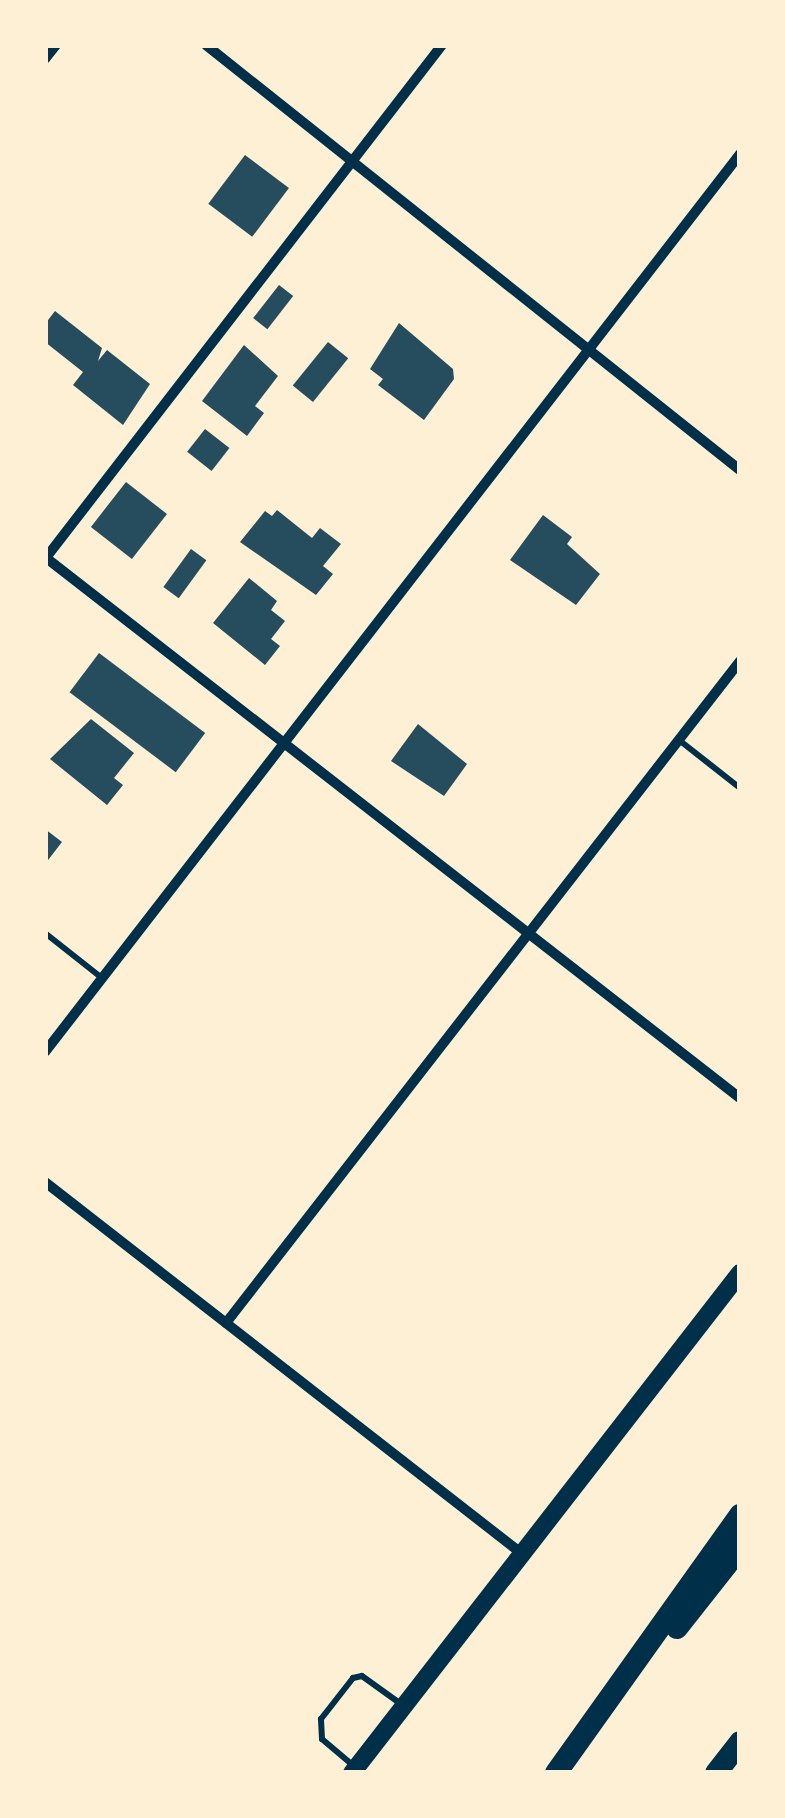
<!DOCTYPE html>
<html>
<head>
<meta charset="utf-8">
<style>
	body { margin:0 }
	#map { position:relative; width:785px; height:1818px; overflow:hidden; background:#fdf0d5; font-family:Quicksand,sans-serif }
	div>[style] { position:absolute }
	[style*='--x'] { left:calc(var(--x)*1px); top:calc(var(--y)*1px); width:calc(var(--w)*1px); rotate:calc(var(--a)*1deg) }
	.building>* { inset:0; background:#264d5e; transform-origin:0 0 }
	.service>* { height:6px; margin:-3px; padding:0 3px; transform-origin:3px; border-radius:3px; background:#003049 }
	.minor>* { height:10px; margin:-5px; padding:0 5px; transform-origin:5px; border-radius:5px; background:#003049 }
	.secondary>* { height:18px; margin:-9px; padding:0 9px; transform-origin:9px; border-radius:9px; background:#003049 }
	.motorway>* { height:22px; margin:-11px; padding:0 11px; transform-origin:11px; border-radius:11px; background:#003049 }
	span { translate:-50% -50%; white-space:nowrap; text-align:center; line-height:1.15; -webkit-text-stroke:8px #fdf0d5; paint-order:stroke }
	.frame { position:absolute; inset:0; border:48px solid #fdf0d5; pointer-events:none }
</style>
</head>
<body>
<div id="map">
	<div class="building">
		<i style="left:245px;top:155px;width:55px;height:61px;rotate:37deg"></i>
		<i style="left:279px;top:285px;width:18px;height:42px;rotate:38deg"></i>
		<i style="clip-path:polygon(55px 311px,102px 348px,98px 361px,107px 350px,150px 384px,123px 425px,73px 385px,83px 372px,45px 342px,45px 324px)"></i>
		<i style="clip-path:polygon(399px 323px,453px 369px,454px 379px,424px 420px,378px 385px,383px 379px,370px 369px)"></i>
		<i style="left:328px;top:342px;width:26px;height:56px;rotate:39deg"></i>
		<i style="clip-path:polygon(244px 345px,278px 376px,255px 406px,264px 413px,247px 436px,202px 401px)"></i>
		<i style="left:205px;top:429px;width:31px;height:29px;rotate:38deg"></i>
		<i style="left:126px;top:482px;width:52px;height:57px;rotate:38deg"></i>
		<i style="clip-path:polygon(277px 510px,312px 538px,320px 528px,341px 544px,323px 566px,333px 574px,316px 595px,240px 542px,265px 511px,272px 516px)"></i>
		<i style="clip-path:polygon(543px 515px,572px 537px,567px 544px,600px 574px,576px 605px,510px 560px)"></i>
		<i style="left:191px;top:549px;width:19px;height:47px;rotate:36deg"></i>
		<i style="clip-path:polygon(249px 578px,277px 601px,271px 610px,285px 621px,271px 639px,280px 646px,265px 665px,213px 623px)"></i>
		<i style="left:99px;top:653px;width:133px;height:49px;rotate:37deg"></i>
		<i style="clip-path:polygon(91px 719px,134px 753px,114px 778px,123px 785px,107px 805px,50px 759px)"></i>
		<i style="clip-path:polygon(418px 724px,467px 764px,444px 796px,391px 761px)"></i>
		<i style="clip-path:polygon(45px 829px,62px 842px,45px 864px)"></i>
	</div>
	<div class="service">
		<i style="--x:679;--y:740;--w:78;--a:38.2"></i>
		<i style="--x:45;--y:933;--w:73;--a:38.3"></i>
		<i style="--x:355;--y:1767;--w:43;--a:-139.7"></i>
		<i style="--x:322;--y:1739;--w:20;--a:-93"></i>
		<i style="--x:321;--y:1719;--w:52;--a:-52"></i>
		<i style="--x:353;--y:1678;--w:9;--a:-13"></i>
		<i style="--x:362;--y:1676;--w:48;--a:35.7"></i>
	</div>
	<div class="minor">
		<i style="--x:206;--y:45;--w:682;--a:38.52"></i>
		<i style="--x:45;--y:59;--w:18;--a:-52"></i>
		<i style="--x:45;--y:557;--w:881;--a:37.9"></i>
		<i style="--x:45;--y:559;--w:649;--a:-52.32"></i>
		<i style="--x:45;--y:1052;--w:1136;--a:-52.26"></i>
		<i style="--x:45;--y:1182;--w:604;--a:37.93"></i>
		<i style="--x:226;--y:1323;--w:838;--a:-52.17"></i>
	</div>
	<div class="secondary">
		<i style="--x:352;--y:1773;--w:633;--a:-52.19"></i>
	</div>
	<div class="motorway">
		<i style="--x:677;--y:1628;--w:102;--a:-51.8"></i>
		<i style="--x:556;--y:1773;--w:317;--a:-54.5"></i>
		<i style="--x:716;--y:1773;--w:39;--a:-52"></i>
	</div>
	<div class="frame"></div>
</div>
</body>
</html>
